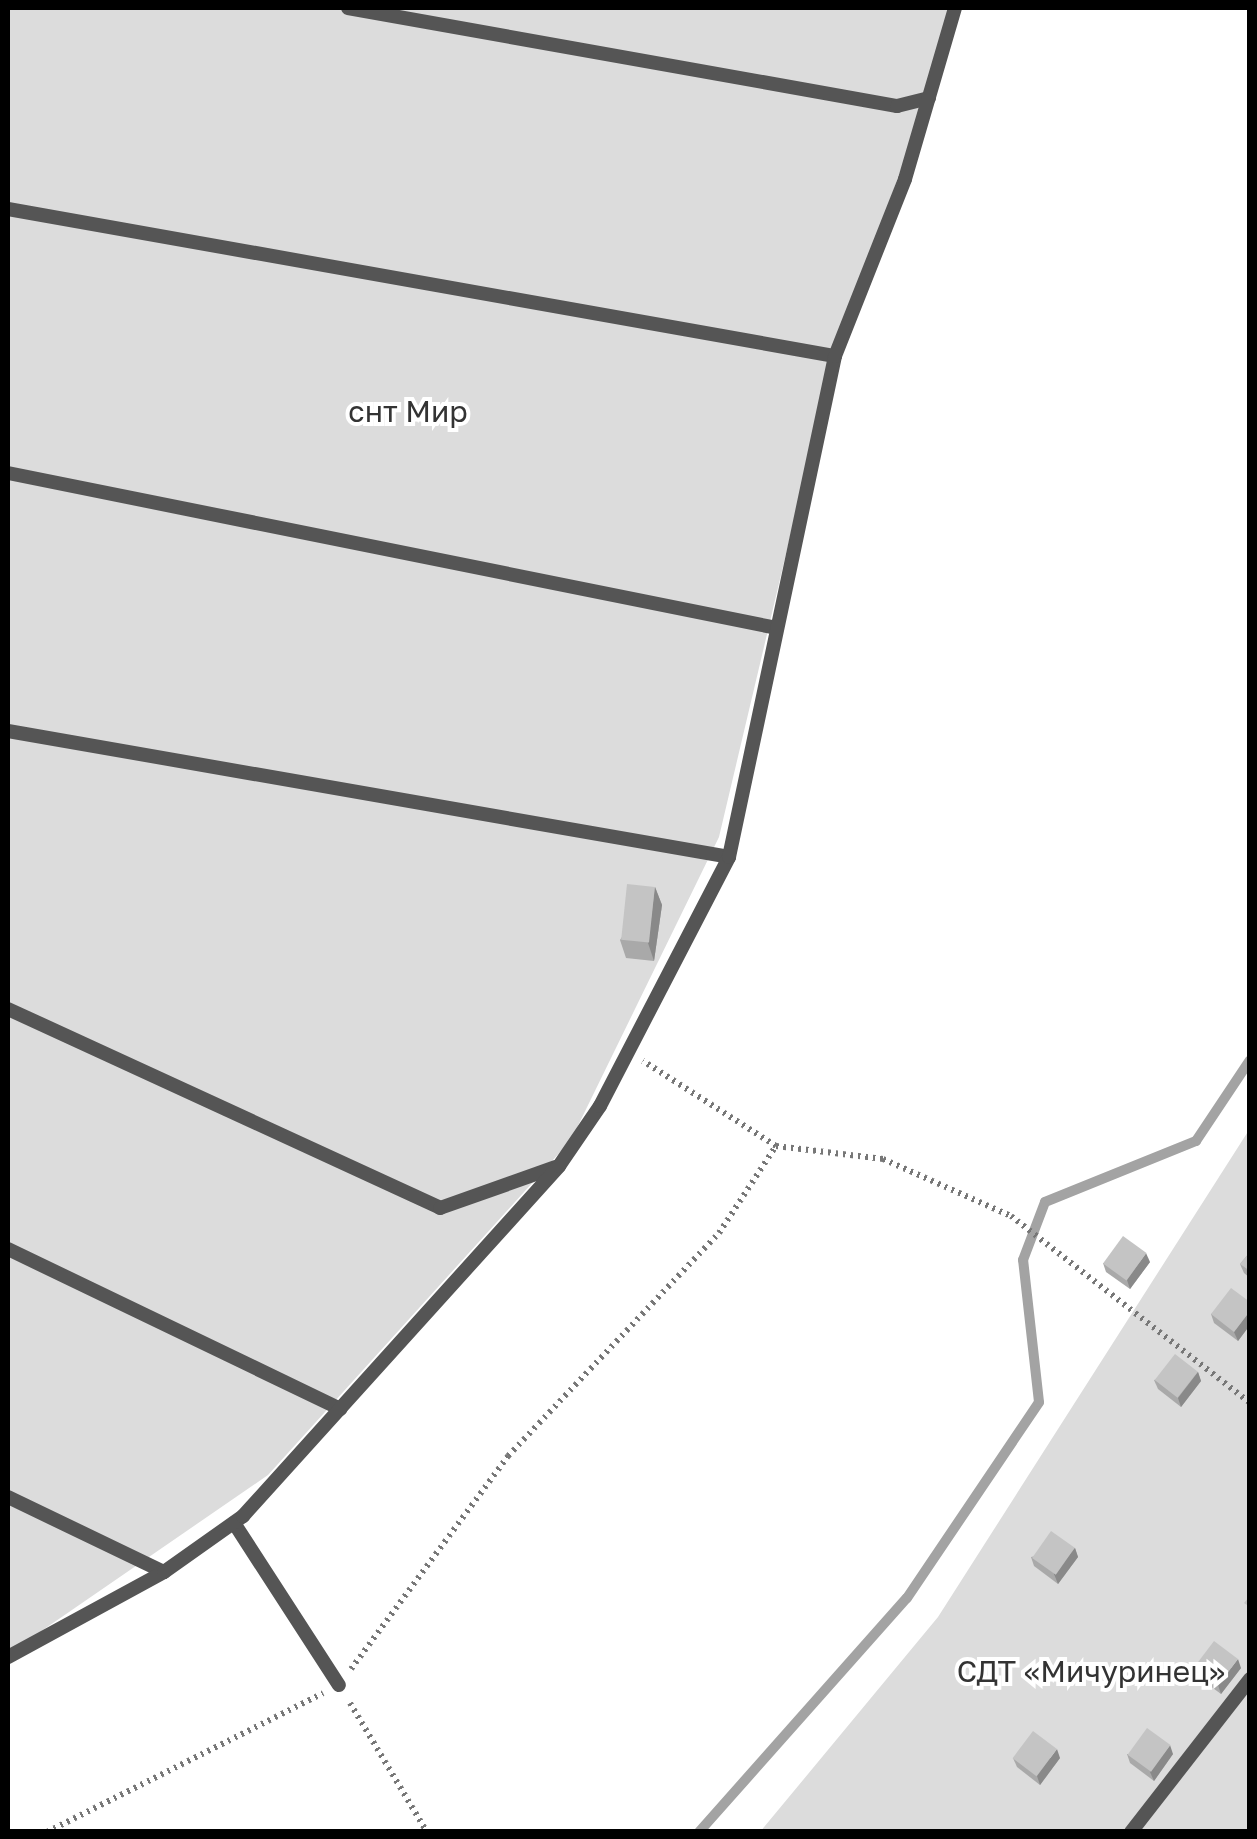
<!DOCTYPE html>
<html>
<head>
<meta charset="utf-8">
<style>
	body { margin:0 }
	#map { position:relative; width:1257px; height:1839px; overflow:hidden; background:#fff; font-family:"Golos Text",sans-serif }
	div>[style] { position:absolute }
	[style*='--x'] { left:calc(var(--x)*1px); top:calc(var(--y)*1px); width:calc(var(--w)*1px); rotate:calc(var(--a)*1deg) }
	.green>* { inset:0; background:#dcdcdc }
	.stream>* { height:10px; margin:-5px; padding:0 5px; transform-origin:5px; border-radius:5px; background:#a3a3a3 }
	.path>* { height:6px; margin-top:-3px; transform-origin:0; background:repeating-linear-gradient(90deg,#777 0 2.5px,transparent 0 7.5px) }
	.lane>* { height:14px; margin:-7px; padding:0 7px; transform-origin:7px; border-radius:7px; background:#555 }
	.wall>* { inset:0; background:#a9a9a9 }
	.shaded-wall>* { inset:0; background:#898989 }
	.building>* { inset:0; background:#c4c4c4; transform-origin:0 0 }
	span { translate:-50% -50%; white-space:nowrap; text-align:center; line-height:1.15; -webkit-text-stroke:8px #fff; paint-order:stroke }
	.park-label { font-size:30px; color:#333 }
	.frame { position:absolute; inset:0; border:10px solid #000; pointer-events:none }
</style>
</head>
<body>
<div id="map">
	<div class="green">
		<i style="clip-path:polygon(8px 8px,960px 8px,833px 355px,719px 837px,571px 1140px,268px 1475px,8px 1654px)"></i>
		<i style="clip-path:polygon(1249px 1130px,1249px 1831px,760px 1832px,938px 1617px)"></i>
	</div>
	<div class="stream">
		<i style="--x:699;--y:1832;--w:313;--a:-48.4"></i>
		<i style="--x:907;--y:1598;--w:236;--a:-56"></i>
		<i style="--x:1039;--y:1402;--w:143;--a:-96.4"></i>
		<i style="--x:1023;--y:1260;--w:62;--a:-69.2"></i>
		<i style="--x:1045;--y:1202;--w:163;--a:-22"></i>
		<i style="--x:1196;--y:1141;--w:97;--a:-56.3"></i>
	</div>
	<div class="path">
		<i style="--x:776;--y:1146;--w:108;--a:6.9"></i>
		<i style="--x:883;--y:1159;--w:140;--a:24"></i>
		<i style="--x:1011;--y:1216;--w:303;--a:38"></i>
		<i style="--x:351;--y:1669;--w:265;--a:-53.6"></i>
		<i style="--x:508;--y:1456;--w:307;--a:-46.6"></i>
		<i style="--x:719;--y:1233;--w:104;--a:-56.8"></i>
		<i style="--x:776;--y:1146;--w:158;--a:-147.4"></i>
		<i style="--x:350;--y:1703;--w:150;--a:59.2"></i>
		<i style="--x:47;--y:1832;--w:309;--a:-26.7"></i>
	</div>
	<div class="lane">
		<i style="--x:348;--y:8;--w:558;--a:10.12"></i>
		<i style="--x:897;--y:106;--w:33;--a:-14"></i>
		<i style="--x:8;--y:209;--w:840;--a:10.08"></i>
		<i style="--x:8;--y:473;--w:784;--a:11.4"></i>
		<i style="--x:8;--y:731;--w:732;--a:9.91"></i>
		<i style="--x:8;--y:1009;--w:476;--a:24.7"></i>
		<i style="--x:440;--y:1208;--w:123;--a:-19.5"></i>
		<i style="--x:8;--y:1249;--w:369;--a:25.7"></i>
		<i style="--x:8;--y:1497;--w:173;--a:25.7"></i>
		<i style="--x:234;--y:1523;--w:193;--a:57.1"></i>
		<i style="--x:8;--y:1657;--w:178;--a:-28.6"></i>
		<i style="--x:164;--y:1572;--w:97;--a:-35.3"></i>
		<i style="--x:243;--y:1516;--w:472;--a:-47.9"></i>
		<i style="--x:559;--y:1166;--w:73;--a:-55.7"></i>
		<i style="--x:600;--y:1106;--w:280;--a:-62.6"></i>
		<i style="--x:729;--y:857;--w:512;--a:-78.05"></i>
		<i style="--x:835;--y:356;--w:190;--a:-68.4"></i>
		<i style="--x:905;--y:179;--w:178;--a:-73.7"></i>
		<i style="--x:1131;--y:1832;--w:194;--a:-52.1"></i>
	</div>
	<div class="wall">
		<i style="clip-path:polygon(655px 887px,662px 905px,654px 961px,626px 958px,620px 940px)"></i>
		<i style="clip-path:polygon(1250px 1252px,1250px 1278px,1244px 1273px,1240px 1264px)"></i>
		<i style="clip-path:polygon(1150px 1262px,1130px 1289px,1106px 1272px,1103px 1263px)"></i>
		<i style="clip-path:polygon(1250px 1302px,1250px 1325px,1238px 1341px,1214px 1323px,1211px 1314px)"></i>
		<i style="clip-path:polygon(1198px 1372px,1201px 1381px,1181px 1407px,1158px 1389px,1154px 1380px)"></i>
		<i style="clip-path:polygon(1075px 1548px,1078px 1557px,1058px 1584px,1034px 1566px,1031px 1557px)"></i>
		<i style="clip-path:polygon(1195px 1668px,1241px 1668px,1221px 1694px,1198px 1677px)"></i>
		<i style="clip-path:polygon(1127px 1754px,1173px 1754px,1154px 1781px,1130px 1763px)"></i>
		<i style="clip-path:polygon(1013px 1758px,1060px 1758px,1040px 1785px,1017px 1767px)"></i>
	</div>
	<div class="shaded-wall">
		<i style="clip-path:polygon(655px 887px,662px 905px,654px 961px,648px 943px)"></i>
		<i style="clip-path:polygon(1146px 1253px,1150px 1262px,1130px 1289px,1127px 1280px)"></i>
		<i style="clip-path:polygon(1250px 1311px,1250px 1325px,1238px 1341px,1234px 1332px)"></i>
		<i style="clip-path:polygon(1198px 1372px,1201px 1381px,1181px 1407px,1178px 1398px)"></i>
		<i style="clip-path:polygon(1075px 1548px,1078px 1557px,1058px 1584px,1054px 1574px)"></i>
		<i style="clip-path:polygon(1238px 1659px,1241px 1668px,1221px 1694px,1218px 1685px)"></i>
		<i style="clip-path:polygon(1170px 1745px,1173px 1754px,1154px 1781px,1150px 1772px)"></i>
		<i style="clip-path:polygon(1057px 1749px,1060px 1758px,1040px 1785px,1037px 1776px)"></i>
	</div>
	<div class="building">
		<i style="left:627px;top:884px;width:28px;height:56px;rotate:6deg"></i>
		<i style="left:1123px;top:1236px;width:29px;height:34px;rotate:36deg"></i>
		<i style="clip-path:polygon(1250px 1252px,1250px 1271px,1240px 1264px)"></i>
		<i style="clip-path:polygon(1231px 1288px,1250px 1302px,1250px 1311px,1234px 1332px,1211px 1314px)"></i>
		<i style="left:1175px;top:1354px;width:29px;height:33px;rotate:38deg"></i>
		<i style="left:1051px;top:1531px;width:29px;height:33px;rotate:35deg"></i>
		<i style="clip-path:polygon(1250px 1596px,1250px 1607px,1244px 1603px)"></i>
		<i style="left:1214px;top:1641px;width:30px;height:33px;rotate:37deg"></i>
		<i style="left:1147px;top:1728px;width:29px;height:33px;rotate:36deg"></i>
		<i style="left:1033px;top:1731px;width:30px;height:34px;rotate:37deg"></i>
	</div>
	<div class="park-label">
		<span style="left:408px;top:411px">снт Мир</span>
		<span style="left:1091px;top:1671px">СДТ «Мичуринец»</span>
	</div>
	<div class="frame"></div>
</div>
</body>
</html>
